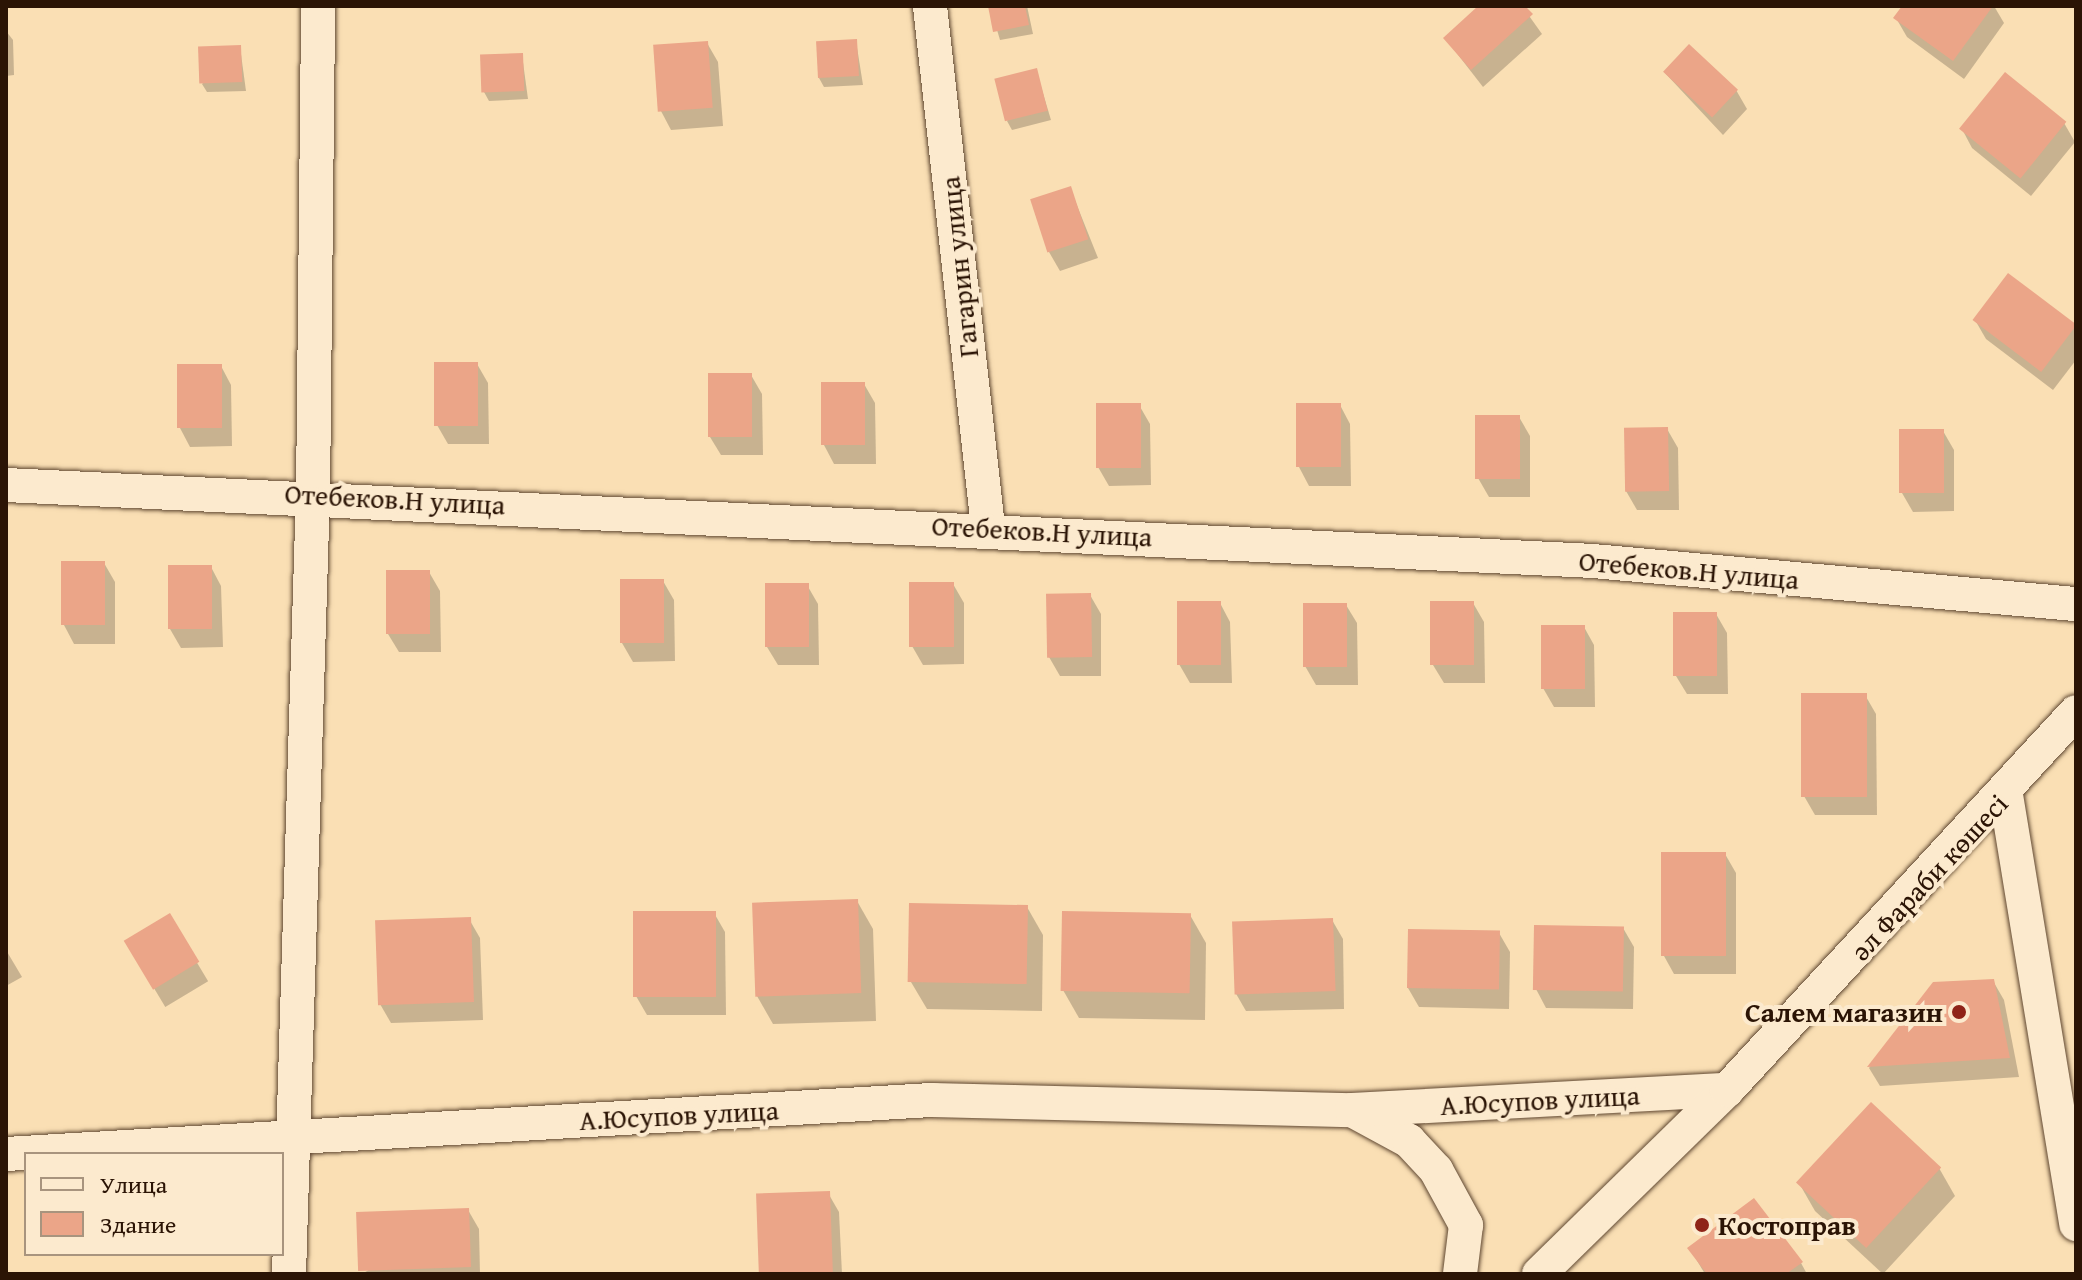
<!DOCTYPE html>
<html>
<head>
<meta charset="utf-8">
<style>
	body { margin:0 }
	#map { position:relative; width:2082px; height:1280px; overflow:hidden; background:#fadfb4; font-family:"Gentium Book Plus",serif }
	div>[style] { position:absolute }
	[style*='--x'] { left:calc(var(--x)*1px); top:calc(var(--y)*1px); width:calc(var(--w)*1px); rotate:calc(var(--a)*1deg) }
	.shadow>* { inset:0; background:#0003; transform-origin:0 0 }
	.building>* { inset:0; background:#eba588; transform-origin:0 0 }
	.roads { filter:drop-shadow(0 0 2px #5f4731) drop-shadow(0 0 2px #5f4731) }
	.minor>* { height:34px; margin:-17px; padding:0 17px; transform-origin:17px; border-radius:17px; background:#fceace }
	.dots>* { width:22px; height:22px; translate:-50% -50%; box-sizing:border-box; border:4px solid #fceace; border-radius:50% }
	span { translate:-50% -50%; white-space:nowrap; text-align:center; line-height:1.15; -webkit-text-stroke:8px #fceace; paint-order:stroke }
	.street-label { font-size:28px; color:#2b1405 }
	.poi-label { font-size:28px; color:#2b1405; font-weight:700 }
	.right { translate:-100% -50%; text-align:right }
	.left { translate:0 -50%; text-align:left }
	.frame { position:absolute; inset:0; border:8px solid #2b1405; pointer-events:none }
	.legend { position:absolute; left:24px; top:1152px; width:260px; height:104px; box-sizing:border-box; background:#fceace; border:2px solid #a8947e; margin:0; padding:10px 14px; list-style:none; font-size:24px; color:#2b1405 }
	.legend li { display:flex; align-items:center; gap:16px; height:40px }
	.legend b { width:40px; border:2px solid #a8947e }
</style>
</head>
<body>
<div id="map">
	<div class="shadow">
		<i style="clip-path:polygon(990px 6px,1027px 6px,1033px 34px,1000px 40px)"></i>
		<i style="clip-path:polygon(1481px 6px,1522px 6px,1542px 34px,1483px 87px,1445px 38px)"></i>
		<i style="clip-path:polygon(1904px 6px,1994px 6px,2004px 23px,1964px 79px,1907px 37px,1896px 18px)"></i>
		<i style="clip-path:polygon(6px 31px,13px 40px,14px 75px,6px 76px)"></i>
		<i style="clip-path:polygon(856px 41px,863px 85px,824px 87px,819px 78px)"></i>
		<i style="clip-path:polygon(707px 43px,718px 62px,723px 126px,671px 130px,661px 111px)"></i>
		<i style="clip-path:polygon(240px 47px,246px 91px,207px 92px,202px 84px)"></i>
		<i style="clip-path:polygon(522px 55px,528px 99px,489px 101px,484px 92px)"></i>
		<i style="clip-path:polygon(1036px 70px,1051px 120px,1012px 130px,1007px 121px)"></i>
		<i style="clip-path:polygon(1665px 73px,1736px 90px,1747px 109px,1723px 135px)"></i>
		<i style="clip-path:polygon(2064px 123px,2075px 142px,2031px 196px,1972px 148px,1962px 129px)"></i>
		<i style="clip-path:polygon(1070px 188px,1098px 258px,1060px 271px,1049px 252px)"></i>
		<i style="clip-path:polygon(2009px 276px,2076px 328px,2076px 360px,2053px 390px,1986px 339px,1975px 320px)"></i>
		<i style="clip-path:polygon(477px 364px,488px 383px,489px 444px,448px 444px,437px 425px)"></i>
		<i style="clip-path:polygon(221px 366px,231px 385px,232px 446px,190px 447px,180px 428px)"></i>
		<i style="clip-path:polygon(751px 375px,762px 394px,763px 455px,721px 455px,710px 437px)"></i>
		<i style="clip-path:polygon(864px 384px,875px 403px,876px 464px,834px 464px,824px 445px)"></i>
		<i style="clip-path:polygon(1139px 405px,1150px 424px,1151px 485px,1109px 486px,1098px 467px)"></i>
		<i style="clip-path:polygon(1340px 405px,1350px 424px,1351px 486px,1309px 486px,1299px 467px)"></i>
		<i style="clip-path:polygon(1519px 417px,1530px 436px,1530px 497px,1489px 497px,1478px 478px)"></i>
		<i style="clip-path:polygon(1667px 429px,1678px 448px,1679px 510px,1637px 510px,1626px 491px)"></i>
		<i style="clip-path:polygon(1943px 431px,1954px 450px,1954px 511px,1913px 512px,1902px 493px)"></i>
		<i style="clip-path:polygon(104px 563px,115px 582px,115px 644px,74px 644px,64px 625px)"></i>
		<i style="clip-path:polygon(211px 567px,221px 586px,223px 647px,181px 648px,170px 629px)"></i>
		<i style="clip-path:polygon(429px 572px,440px 591px,441px 652px,399px 652px,388px 634px)"></i>
		<i style="clip-path:polygon(663px 581px,674px 600px,675px 661px,633px 662px,622px 643px)"></i>
		<i style="clip-path:polygon(953px 584px,964px 603px,964px 664px,923px 665px,912px 646px)"></i>
		<i style="clip-path:polygon(807px 585px,818px 604px,819px 665px,778px 665px,767px 647px)"></i>
		<i style="clip-path:polygon(1090px 595px,1101px 614px,1101px 676px,1060px 676px,1049px 657px)"></i>
		<i style="clip-path:polygon(1220px 603px,1230px 622px,1232px 683px,1190px 683px,1179px 664px)"></i>
		<i style="clip-path:polygon(1473px 603px,1484px 622px,1485px 683px,1444px 683px,1433px 665px)"></i>
		<i style="clip-path:polygon(1346px 605px,1357px 623px,1358px 685px,1316px 685px,1305px 666px)"></i>
		<i style="clip-path:polygon(1716px 614px,1727px 633px,1728px 694px,1687px 694px,1676px 676px)"></i>
		<i style="clip-path:polygon(1584px 627px,1594px 645px,1595px 707px,1554px 707px,1543px 688px)"></i>
		<i style="clip-path:polygon(1865px 695px,1876px 714px,1877px 815px,1815px 815px,1804px 796px)"></i>
		<i style="clip-path:polygon(1725px 854px,1736px 873px,1736px 974px,1674px 974px,1664px 956px)"></i>
		<i style="clip-path:polygon(857px 901px,873px 929px,876px 1021px,773px 1024px,757px 996px)"></i>
		<i style="clip-path:polygon(1027px 907px,1043px 935px,1042px 1011px,927px 1009px,911px 982px)"></i>
		<i style="clip-path:polygon(714px 913px,725px 932px,726px 1015px,647px 1015px,636px 996px)"></i>
		<i style="clip-path:polygon(1190px 915px,1206px 943px,1205px 1020px,1079px 1018px,1063px 990px)"></i>
		<i style="left:169px;top:916px;width:76px;height:50px;rotate:59deg"></i>
		<i style="clip-path:polygon(469px 919px,480px 938px,483px 1020px,391px 1023px,380px 1004px)"></i>
		<i style="clip-path:polygon(1332px 920px,1343px 939px,1344px 1009px,1246px 1011px,1235px 992px)"></i>
		<i style="clip-path:polygon(1623px 928px,1634px 947px,1633px 1009px,1546px 1008px,1536px 989px)"></i>
		<i style="clip-path:polygon(1499px 933px,1510px 952px,1509px 1009px,1419px 1007px,1408px 988px)"></i>
		<i style="clip-path:polygon(6px 950px,22px 977px,6px 986px)"></i>
		<i style="clip-path:polygon(1993px 981px,2004px 1000px,2019px 1077px,1880px 1086px,1869px 1068px,1934px 984px)"></i>
		<i style="clip-path:polygon(1939px 1168px,1955px 1196px,1883px 1274px,1815px 1211px,1799px 1183px)"></i>
		<i style="clip-path:polygon(828px 1193px,839px 1212px,842px 1274px,761px 1274px)"></i>
		<i style="clip-path:polygon(468px 1210px,479px 1229px,480px 1274px,362px 1274px)"></i>
		<i style="clip-path:polygon(1690px 1249px,1801px 1263px,1807px 1274px,1705px 1274px)"></i>
	</div>
	<div class="building">
		<i style="clip-path:polygon(988px 6px,1025px 6px,1029px 25px,993px 32px)"></i>
		<i style="clip-path:polygon(1478px 6px,1525px 6px,1533px 14px,1471px 70px,1443px 38px)"></i>
		<i style="clip-path:polygon(1902px 6px,1993px 6px,1953px 61px,1893px 18px)"></i>
		<i style="left:857px;top:39px;width:37px;height:41px;rotate:87deg"></i>
		<i style="left:708px;top:41px;width:67px;height:55px;rotate:86deg"></i>
		<i style="left:1689px;top:44px;width:67px;height:38px;rotate:43deg"></i>
		<i style="left:241px;top:45px;width:37px;height:43px;rotate:88deg"></i>
		<i style="left:523px;top:53px;width:38px;height:43px;rotate:88deg"></i>
		<i style="left:1037px;top:68px;width:44px;height:44px;rotate:76deg"></i>
		<i style="left:2005px;top:72px;width:79px;height:73px;rotate:39deg"></i>
		<i style="left:1071px;top:186px;width:56px;height:43px;rotate:72deg"></i>
		<i style="left:2008px;top:273px;width:86px;height:59px;rotate:37deg"></i>
		<i style="left:434px;top:362px;width:44px;height:64px"></i>
		<i style="left:177px;top:364px;width:45px;height:64px"></i>
		<i style="left:708px;top:373px;width:44px;height:64px"></i>
		<i style="left:821px;top:382px;width:44px;height:63px"></i>
		<i style="left:1096px;top:403px;width:45px;height:65px"></i>
		<i style="left:1341px;top:403px;width:64px;height:45px;rotate:90deg"></i>
		<i style="left:1475px;top:415px;width:45px;height:64px"></i>
		<i style="left:1668px;top:427px;width:64px;height:44px;rotate:89deg"></i>
		<i style="left:1899px;top:429px;width:45px;height:64px"></i>
		<i style="left:61px;top:561px;width:44px;height:64px"></i>
		<i style="left:168px;top:565px;width:44px;height:64px"></i>
		<i style="left:386px;top:570px;width:44px;height:64px"></i>
		<i style="left:620px;top:579px;width:44px;height:64px"></i>
		<i style="left:909px;top:582px;width:45px;height:65px"></i>
		<i style="left:765px;top:583px;width:44px;height:64px"></i>
		<i style="left:1091px;top:593px;width:64px;height:45px;rotate:89deg"></i>
		<i style="left:1177px;top:601px;width:44px;height:64px"></i>
		<i style="left:1430px;top:601px;width:44px;height:64px"></i>
		<i style="left:1303px;top:603px;width:44px;height:64px"></i>
		<i style="left:1673px;top:612px;width:44px;height:64px"></i>
		<i style="left:1541px;top:625px;width:44px;height:64px"></i>
		<i style="left:1801px;top:693px;width:66px;height:104px"></i>
		<i style="left:1661px;top:852px;width:65px;height:104px"></i>
		<i style="left:858px;top:899px;width:94px;height:106px;rotate:88deg"></i>
		<i style="left:909px;top:903px;width:119px;height:79px;rotate:1deg"></i>
		<i style="left:633px;top:911px;width:83px;height:86px"></i>
		<i style="left:1062px;top:911px;width:129px;height:80px;rotate:1deg"></i>
		<i style="left:170px;top:913px;width:57px;height:54px;rotate:59deg"></i>
		<i style="left:471px;top:917px;width:85px;height:96px;rotate:88deg"></i>
		<i style="left:1333px;top:918px;width:73px;height:101px;rotate:88deg"></i>
		<i style="left:1534px;top:925px;width:90px;height:65px;rotate:1deg"></i>
		<i style="left:1408px;top:929px;width:92px;height:59px;rotate:1deg"></i>
		<i style="clip-path:polygon(1994px 979px,2010px 1058px,1867px 1067px,1933px 982px)"></i>
		<i style="left:1871px;top:1102px;width:96px;height:110px;rotate:43deg"></i>
		<i style="left:830px;top:1191px;width:83px;height:74px;rotate:88deg"></i>
		<i style="clip-path:polygon(1754px 1198px,1803px 1262px,1786px 1274px,1707px 1274px,1687px 1248px)"></i>
		<i style="left:469px;top:1208px;width:59px;height:113px;rotate:88deg"></i>
	</div>
	<div class="roads">
		<div class="minor">
			<i style="--x:930;--y:6;--w:524;--a:83.65"></i>
			<i style="--x:6;--y:485;--w:1589;--a:2.74"></i>
			<i style="--x:1593;--y:561;--w:485;--a:5.1"></i>
			<i style="--x:2006;--y:795;--w:435;--a:80.7"></i>
			<i style="--x:1352;--y:1110;--w:65;--a:28.5"></i>
			<i style="--x:1409;--y:1141;--w:40;--a:47"></i>
			<i style="--x:1436;--y:1170;--w:63;--a:61.4"></i>
			<i style="--x:1466;--y:1225;--w:49;--a:97"></i>
			<i style="--x:6;--y:1154;--w:928;--a:-3.34"></i>
			<i style="--x:932;--y:1100;--w:420;--a:1.4"></i>
			<i style="--x:1352;--y:1110;--w:376;--a:-3.1"></i>
			<i style="--x:289;--y:1274;--w:779;--a:-88.24"></i>
			<i style="--x:313;--y:495;--w:489;--a:-89.4"></i>
			<i style="--x:1539;--y:1274;--w:263;--a:-44.4"></i>
			<i style="--x:1727;--y:1090;--w:514;--a:-47.28"></i>
		</div>
	</div>
	<div class="dots">
		<i style="left:1959px;top:1012px;background:#8f2418"></i>
		<i style="left:1702px;top:1225px;background:#8f2418"></i>
	</div>
	<div class="street-label">
		<span style="left:959px;top:267px;rotate:-96deg">Гагарин улица</span>
		<span style="left:395px;top:499px;rotate:3deg">Отебеков.Н улица</span>
		<span style="left:1042px;top:531px;rotate:3deg">Отебеков.Н улица</span>
		<span style="left:1689px;top:570px;rotate:5deg">Отебеков.Н улица</span>
		<span style="left:1929px;top:877px;rotate:-47deg">әл Фараби көшесі</span>
		<span style="left:1540px;top:1100px;rotate:-3deg">А.Юсупов улица</span>
		<span style="left:679px;top:1115px;rotate:-3deg">А.Юсупов улица</span>
	</div>
	<div class="poi-label">
		<span class="right" style="left:1943px;top:1012px">Салем магазин</span>
		<span class="left" style="left:1718px;top:1225px">Костоправ</span>
	</div>
	<div class="frame"></div>
	<ul class="legend">
	<li><b style="height:10px;background:#fceace"></b>Улица</li>
	<li><b style="height:22px;background:#eba588"></b>Здание</li>
	</ul>
</div>
</body>
</html>
